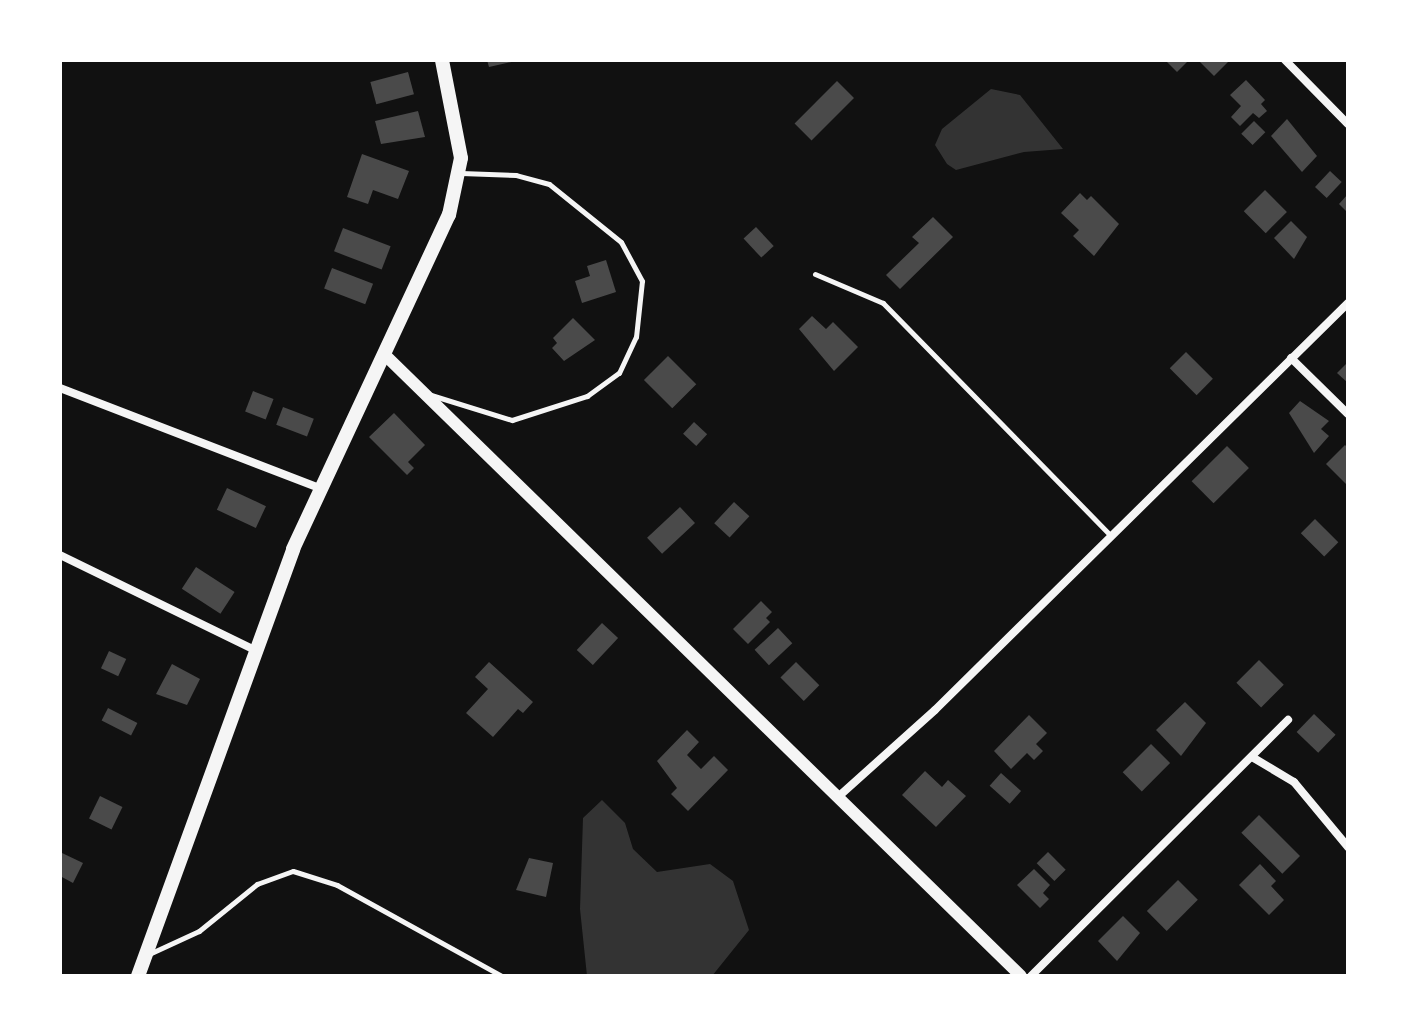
<!DOCTYPE html>
<html>
<head>
<meta charset="utf-8">
<style>
	body { margin:0 }
	#map { position:relative; width:1408px; height:1036px; overflow:hidden; background:#111; font-family:Jost,sans-serif }
	div>[style] { position:absolute }
	[style*='--x'] { left:calc(var(--x)*1px); top:calc(var(--y)*1px); width:calc(var(--w)*1px); rotate:calc(var(--a)*1deg) }
	.water>* { inset:0; background:#333 }
	.building>* { inset:0; background:#4a4a4a; transform-origin:0 0 }
	.service>* { height:5px; margin:-2.5px; padding:0 2.5px; transform-origin:2.5px; border-radius:2.5px; background:#f5f5f5 }
	.minor>* { height:8px; margin:-4px; padding:0 4px; transform-origin:4px; border-radius:4px; background:#f5f5f5 }
	.tertiary>* { height:12px; margin:-6px; padding:0 6px; transform-origin:6px; border-radius:6px; background:#f5f5f5 }
	.secondary>* { height:14px; margin:-7px; padding:0 7px; transform-origin:7px; border-radius:7px; background:#f5f5f5 }
	span { translate:-50% -50%; white-space:nowrap; text-align:center; line-height:1.15; -webkit-text-stroke:8px #fff; paint-order:stroke }
	.frame { position:absolute; inset:0; border:62px solid #fff; pointer-events:none }
</style>
</head>
<body>
<div id="map">
	<div class="water">
		<i style="clip-path:polygon(991px 89px,1020px 95px,1063px 149px,1024px 152px,956px 170px,947px 164px,935px 145px,942px 129px)"></i>
		<i style="clip-path:polygon(602px 800px,625px 823px,633px 849px,657px 872px,710px 864px,733px 881px,749px 930px,712px 976px,587px 976px,580px 909px,583px 818px)"></i>
	</div>
	<div class="building">
		<i style="clip-path:polygon(487px 60px,516px 60px,516px 61px,489px 67px)"></i>
		<i style="clip-path:polygon(1165px 60px,1189px 60px,1177px 72px)"></i>
		<i style="clip-path:polygon(1198px 60px,1230px 60px,1214px 76px)"></i>
		<i style="left:408px;top:72px;width:23px;height:39px;rotate:75deg"></i>
		<i style="clip-path:polygon(1246px 80px,1265px 100px,1261px 104px,1267px 111px,1259px 118px,1253px 113px,1240px 126px,1231px 117px,1241px 106px,1230px 95px)"></i>
		<i style="left:837px;top:81px;width:24px;height:60px;rotate:45deg"></i>
		<i style="clip-path:polygon(418px 111px,425px 137px,381px 144px,375px 121px)"></i>
		<i style="clip-path:polygon(1287px 119px,1317px 156px,1302px 172px,1271px 136px)"></i>
		<i style="left:1254px;top:121px;width:16px;height:18px;rotate:45deg"></i>
		<i style="clip-path:polygon(362px 154px,409px 171px,398px 199px,373px 190px,368px 204px,347px 197px)"></i>
		<i style="left:1330px;top:171px;width:16px;height:22px;rotate:43deg"></i>
		<i style="left:1265px;top:190px;width:31px;height:30px;rotate:45deg"></i>
		<i style="clip-path:polygon(1080px 193px,1087px 200px,1091px 196px,1119px 224px,1094px 256px,1073px 236px,1079px 230px,1061px 213px)"></i>
		<i style="clip-path:polygon(1348px 194px,1348px 213px,1339px 204px)"></i>
		<i style="clip-path:polygon(933px 217px,953px 237px,900px 289px,886px 275px,919px 243px,912px 237px)"></i>
		<i style="clip-path:polygon(1291px 221px,1307px 237px,1294px 259px,1274px 238px)"></i>
		<i style="left:756px;top:227px;width:26px;height:17px;rotate:47deg"></i>
		<i style="left:343px;top:228px;width:51px;height:25px;rotate:21deg"></i>
		<i style="clip-path:polygon(606px 260px,616px 292px,582px 303px,575px 281px,590px 276px,587px 266px)"></i>
		<i style="left:332px;top:268px;width:44px;height:22px;rotate:21deg"></i>
		<i style="clip-path:polygon(812px 316px,826px 329px,833px 322px,858px 347px,834px 371px,799px 329px)"></i>
		<i style="clip-path:polygon(573px 318px,595px 340px,564px 361px,552px 348px,557px 343px,553px 338px)"></i>
		<i style="left:1186px;top:352px;width:38px;height:23px;rotate:45deg"></i>
		<i style="left:668px;top:356px;width:40px;height:34px;rotate:45deg"></i>
		<i style="clip-path:polygon(1348px 362px,1348px 383px,1337px 373px)"></i>
		<i style="left:253px;top:391px;width:22px;height:22px;rotate:21deg"></i>
		<i style="clip-path:polygon(1300px 401px,1329px 421px,1321px 429px,1329px 436px,1314px 453px,1289px 413px)"></i>
		<i style="left:283px;top:407px;width:33px;height:19px;rotate:21deg"></i>
		<i style="clip-path:polygon(394px 413px,425px 445px,408px 462px,414px 468px,407px 475px,369px 437px)"></i>
		<i style="left:694px;top:422px;width:18px;height:16px;rotate:43deg"></i>
		<i style="clip-path:polygon(1345px 445px,1348px 448px,1348px 486px,1326px 464px)"></i>
		<i style="left:1227px;top:446px;width:31px;height:50px;rotate:45deg"></i>
		<i style="left:227px;top:488px;width:43px;height:24px;rotate:25deg"></i>
		<i style="left:734px;top:502px;width:21px;height:29px;rotate:43deg"></i>
		<i style="left:680px;top:507px;width:22px;height:45px;rotate:47deg"></i>
		<i style="left:1315px;top:519px;width:33px;height:20px;rotate:45deg"></i>
		<i style="left:196px;top:567px;width:46px;height:26px;rotate:33deg"></i>
		<i style="clip-path:polygon(761px 601px,772px 612px,766px 618px,770px 622px,748px 644px,733px 629px)"></i>
		<i style="left:602px;top:623px;width:22px;height:37px;rotate:43deg"></i>
		<i style="left:778px;top:628px;width:21px;height:32px;rotate:47deg"></i>
		<i style="left:109px;top:651px;width:19px;height:19px;rotate:25deg"></i>
		<i style="left:1259px;top:660px;width:35px;height:32px;rotate:45deg"></i>
		<i style="clip-path:polygon(489px 662px,533px 702px,523px 713px,518px 709px,493px 737px,466px 713px,488px 689px,475px 677px)"></i>
		<i style="left:796px;top:662px;width:33px;height:22px;rotate:45deg"></i>
		<i style="clip-path:polygon(172px 664px,200px 679px,187px 705px,156px 694px)"></i>
		<i style="clip-path:polygon(1185px 702px,1206px 723px,1181px 756px,1156px 730px)"></i>
		<i style="left:108px;top:708px;width:33px;height:14px;rotate:27deg"></i>
		<i style="left:1314px;top:714px;width:30px;height:25px;rotate:44deg"></i>
		<i style="clip-path:polygon(1029px 715px,1047px 733px,1036px 744px,1043px 751px,1034px 760px,1027px 753px,1011px 769px,994px 751px)"></i>
		<i style="clip-path:polygon(687px 730px,699px 742px,687px 755px,701px 769px,714px 756px,728px 770px,688px 811px,671px 794px,677px 788px,657px 761px)"></i>
		<i style="left:1151px;top:744px;width:27px;height:40px;rotate:45deg"></i>
		<i style="clip-path:polygon(925px 771px,942px 787px,948px 780px,966px 796px,936px 827px,902px 795px)"></i>
		<i style="left:1001px;top:773px;width:27px;height:17px;rotate:42deg"></i>
		<i style="left:100px;top:796px;width:25px;height:25px;rotate:26deg"></i>
		<i style="left:1259px;top:815px;width:58px;height:25px;rotate:45deg"></i>
		<i style="left:1048px;top:852px;width:25px;height:16px;rotate:45deg"></i>
		<i style="clip-path:polygon(62px 853px,83px 863px,73px 883px,60px 876px)"></i>
		<i style="clip-path:polygon(529px 858px,553px 863px,546px 897px,516px 890px)"></i>
		<i style="clip-path:polygon(1260px 864px,1276px 881px,1271px 886px,1284px 900px,1269px 915px,1239px 885px)"></i>
		<i style="clip-path:polygon(1034px 869px,1050px 885px,1043px 893px,1049px 899px,1040px 908px,1017px 885px)"></i>
		<i style="left:1178px;top:880px;width:28px;height:44px;rotate:45deg"></i>
		<i style="clip-path:polygon(1123px 916px,1140px 933px,1117px 961px,1098px 941px)"></i>
	</div>
	<div class="service">
		<i style="--x:815;--y:274;--w:74;--a:23.1"></i>
		<i style="--x:883;--y:303;--w:326;--a:45.6"></i>
		<i style="--x:431;--y:395;--w:85;--a:17.2"></i>
		<i style="--x:512;--y:420;--w:79;--a:-17.7"></i>
		<i style="--x:587;--y:396;--w:39;--a:-36"></i>
		<i style="--x:619;--y:373;--w:40;--a:-65"></i>
		<i style="--x:636;--y:337;--w:56;--a:-83.9"></i>
		<i style="--x:642;--y:281;--w:44;--a:-118.3"></i>
		<i style="--x:621;--y:242;--w:92;--a:-141.1"></i>
		<i style="--x:549;--y:184;--w:34;--a:-165"></i>
		<i style="--x:516;--y:175;--w:55;--a:-177.9"></i>
		<i style="--x:149;--y:954;--w:55;--a:-24.7"></i>
		<i style="--x:199;--y:931;--w:75;--a:-39"></i>
		<i style="--x:257;--y:884;--w:38;--a:-20"></i>
		<i style="--x:293;--y:871;--w:46;--a:17.7"></i>
		<i style="--x:337;--y:885;--w:188;--a:28.9"></i>
	</div>
	<div class="minor">
		<i style="--x:1285;--y:60;--w:90;--a:45.5"></i>
		<i style="--x:1291;--y:358;--w:80;--a:44.5"></i>
		<i style="--x:60;--y:388;--w:278;--a:21.1"></i>
		<i style="--x:60;--y:555;--w:215;--a:26"></i>
		<i style="--x:1252;--y:757;--w:49;--a:30.8"></i>
		<i style="--x:1294;--y:782;--w:85;--a:50.3"></i>
		<i style="--x:838;--y:797;--w:130;--a:-41.9"></i>
		<i style="--x:935;--y:710;--w:580;--a:-44.58"></i>
		<i style="--x:1031;--y:976;--w:363;--a:-44.9"></i>
	</div>
	<div class="tertiary">
		<i style="--x:384;--y:354;--w:890;--a:44.32"></i>
	</div>
	<div class="secondary">
		<i style="--x:138;--y:976;--w:454;--a:-70"></i>
		<i style="--x:293;--y:549;--w:369;--a:-65"></i>
		<i style="--x:449;--y:215;--w:58;--a:-78.1"></i>
		<i style="--x:461;--y:158;--w:100;--a:-101"></i>
	</div>
	<div class="frame"></div>
</div>
</body>
</html>
